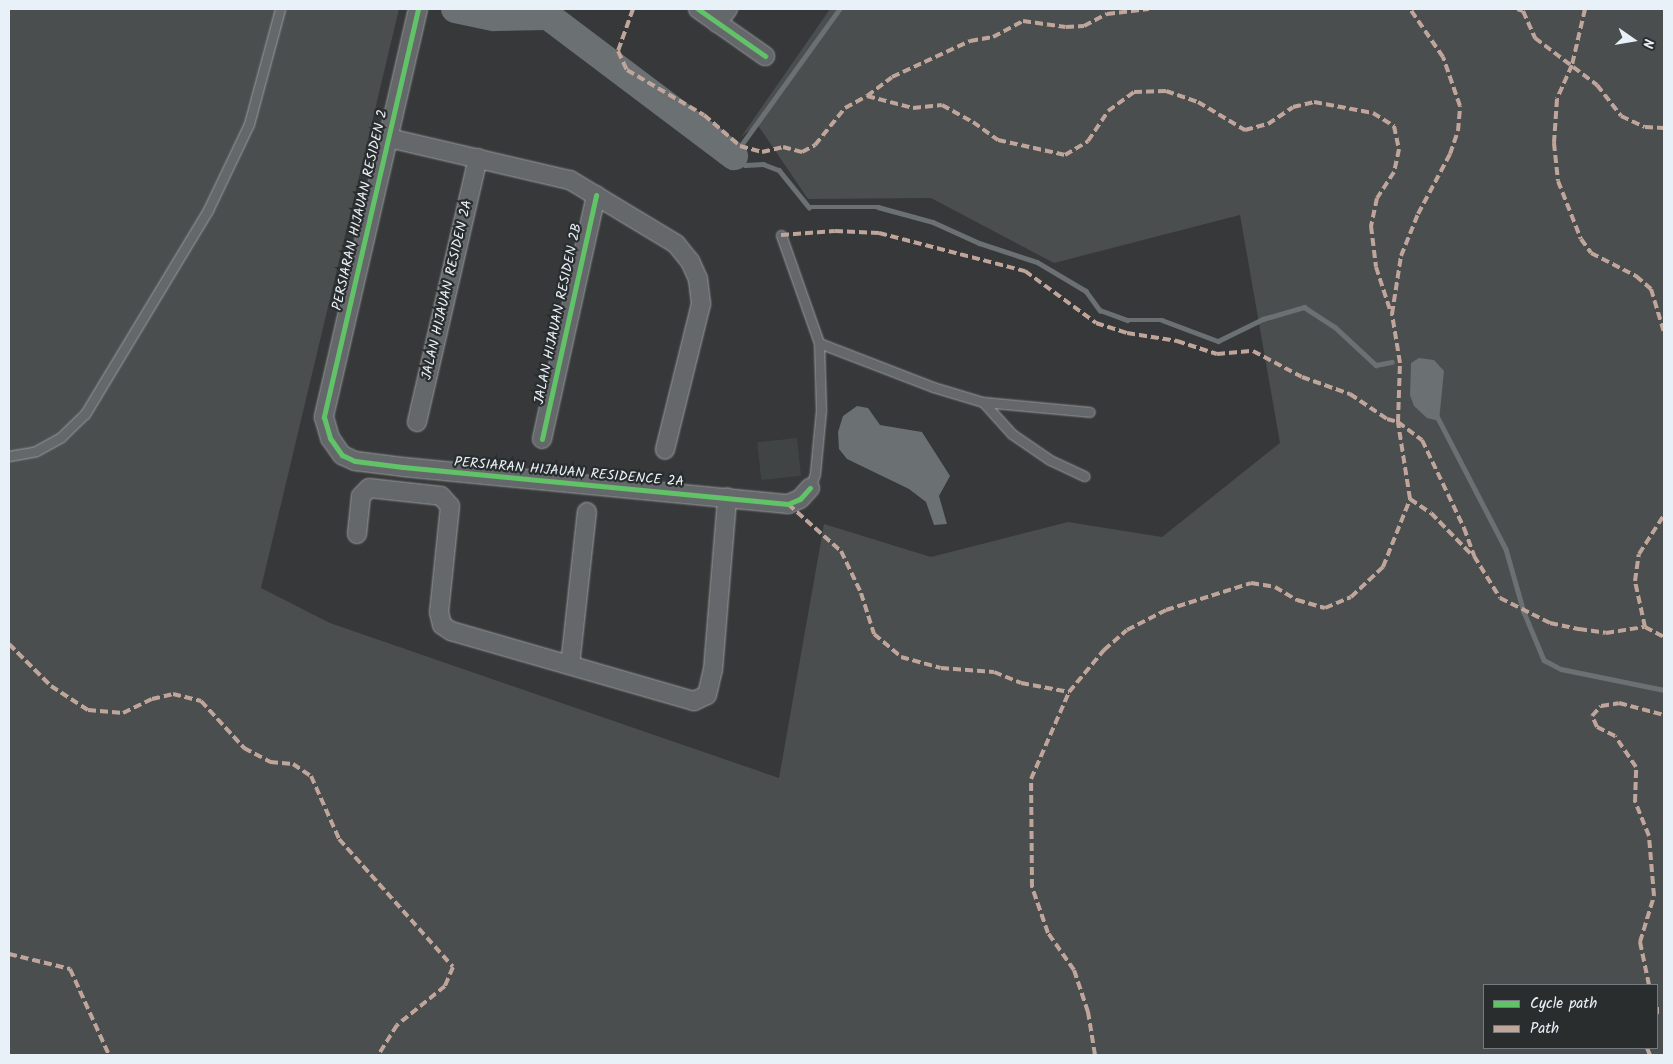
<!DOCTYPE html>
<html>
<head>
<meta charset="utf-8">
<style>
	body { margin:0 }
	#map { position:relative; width:1673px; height:1064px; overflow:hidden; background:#363839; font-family:Kalam,sans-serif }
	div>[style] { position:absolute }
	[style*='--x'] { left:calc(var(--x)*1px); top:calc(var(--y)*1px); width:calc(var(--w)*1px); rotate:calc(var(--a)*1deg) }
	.built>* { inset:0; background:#404445; transform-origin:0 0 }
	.green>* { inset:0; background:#4a4e4f }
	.water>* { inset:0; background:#6b7073 }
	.stream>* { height:4.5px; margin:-2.25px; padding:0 2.25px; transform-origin:2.25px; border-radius:2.25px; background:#6b7073 }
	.river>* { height:28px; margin:-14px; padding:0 14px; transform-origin:14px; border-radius:14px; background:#6b7073 }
	.roads { filter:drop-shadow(0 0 1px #9b9d9f) drop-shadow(0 0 1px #9b9d9f) }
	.lane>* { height:9px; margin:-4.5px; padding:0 4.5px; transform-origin:4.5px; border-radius:4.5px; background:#65686b }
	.street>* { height:18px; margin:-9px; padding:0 9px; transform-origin:9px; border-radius:9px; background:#65686b }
	.quiet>* { height:4px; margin-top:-2px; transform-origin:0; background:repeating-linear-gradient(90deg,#c0a59a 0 8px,transparent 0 12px) }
	.cycleway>* { height:5px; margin:-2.5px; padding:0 2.5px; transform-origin:2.5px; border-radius:2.5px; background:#61c268 }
	span { translate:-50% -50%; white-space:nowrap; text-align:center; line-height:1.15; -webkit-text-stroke:4.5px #2a2d2e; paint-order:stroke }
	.street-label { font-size:14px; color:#e8f1f8 }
	.frame { position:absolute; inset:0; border:10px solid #e8f1f8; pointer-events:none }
	.legend { position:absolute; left:1483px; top:984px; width:175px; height:65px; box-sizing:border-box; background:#2a2d2e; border:1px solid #767b7f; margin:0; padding:6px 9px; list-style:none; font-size:15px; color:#e8f1f8 }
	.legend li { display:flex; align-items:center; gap:10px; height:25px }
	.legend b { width:25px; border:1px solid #767b7f }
	.north { position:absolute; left:1608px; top:15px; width:50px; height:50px; -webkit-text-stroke:4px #2a2d2e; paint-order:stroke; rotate:103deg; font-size:14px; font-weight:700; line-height:20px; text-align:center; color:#e8f1f8 }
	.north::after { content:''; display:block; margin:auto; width:18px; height:22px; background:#e8f1f8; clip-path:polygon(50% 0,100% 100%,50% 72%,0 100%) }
</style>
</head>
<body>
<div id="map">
	<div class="built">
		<i style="left:797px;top:438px;width:38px;height:40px;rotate:84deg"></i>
	</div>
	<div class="green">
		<i style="clip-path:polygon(evenodd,9px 9px,399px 9px,261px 588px,330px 623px,779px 778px,824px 524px,931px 557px,1068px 522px,1162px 537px,1280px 443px,1240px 215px,1054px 263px,931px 198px,808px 199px,757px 124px,741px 137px,830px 9px,1664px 9px,1664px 1055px,9px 1055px,9px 9px,1484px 985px,1657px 985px,1657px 1048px,1484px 1048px,1484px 985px)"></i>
	</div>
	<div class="water">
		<i style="clip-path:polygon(1419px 358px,1434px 360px,1444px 371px,1439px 421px,1427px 418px,1414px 406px,1410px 395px,1411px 363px)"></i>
		<i style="clip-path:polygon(857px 406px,868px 408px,880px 425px,922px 432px,950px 476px,939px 496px,947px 524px,934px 525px,926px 502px,909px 489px,847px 459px,839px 449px,838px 432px,843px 416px)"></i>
	</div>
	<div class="stream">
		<i style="--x:840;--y:9;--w:181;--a:125.8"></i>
		<i style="--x:734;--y:156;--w:14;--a:39"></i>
		<i style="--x:745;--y:165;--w:18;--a:-3"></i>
		<i style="--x:763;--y:164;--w:17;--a:21"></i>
		<i style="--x:779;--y:170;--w:48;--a:51"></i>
		<i style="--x:809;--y:207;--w:69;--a:0"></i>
		<i style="--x:878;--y:207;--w:57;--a:15.3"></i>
		<i style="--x:933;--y:222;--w:51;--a:24.5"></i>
		<i style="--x:979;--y:243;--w:61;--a:18.1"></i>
		<i style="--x:1037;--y:262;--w:57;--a:30.6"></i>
		<i style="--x:1086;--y:291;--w:24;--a:54"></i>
		<i style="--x:1100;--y:310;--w:29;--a:20"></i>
		<i style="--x:1127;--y:320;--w:35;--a:0"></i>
		<i style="--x:1162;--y:320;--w:60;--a:20.6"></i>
		<i style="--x:1218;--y:341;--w:50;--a:-26.1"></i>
		<i style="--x:1263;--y:319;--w:43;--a:-16.3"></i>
		<i style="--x:1304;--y:307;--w:37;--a:33"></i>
		<i style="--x:1335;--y:327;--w:56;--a:42.8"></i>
		<i style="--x:1376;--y:365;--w:16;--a:-11"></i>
		<i style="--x:1437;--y:416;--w:150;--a:62.6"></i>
		<i style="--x:1506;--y:549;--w:66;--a:74.1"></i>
		<i style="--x:1524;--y:612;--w:52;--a:67.4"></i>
		<i style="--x:1544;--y:660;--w:19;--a:28"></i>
		<i style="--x:1561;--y:669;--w:105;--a:11.5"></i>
	</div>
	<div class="river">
		<i style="--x:455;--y:9;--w:40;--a:12"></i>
		<i style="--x:494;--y:17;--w:54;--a:-1.1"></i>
		<i style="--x:548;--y:16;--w:233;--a:37"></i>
	</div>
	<div class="roads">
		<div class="lane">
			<i style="--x:781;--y:235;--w:114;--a:70.6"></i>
			<i style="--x:819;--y:343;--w:67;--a:88.3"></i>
			<i style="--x:821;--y:410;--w:64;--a:95.4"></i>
			<i style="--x:815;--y:474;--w:15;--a:110"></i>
			<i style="--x:819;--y:343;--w:122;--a:21.1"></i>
			<i style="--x:933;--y:387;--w:52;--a:16.7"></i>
			<i style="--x:983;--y:402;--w:107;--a:5.3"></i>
			<i style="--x:983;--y:402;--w:43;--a:47.8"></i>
			<i style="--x:1012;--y:434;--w:46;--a:34.4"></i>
			<i style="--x:1050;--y:460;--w:38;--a:25"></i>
			<i style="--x:9;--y:456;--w:27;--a:-10"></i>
			<i style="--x:36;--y:451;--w:29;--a:-29"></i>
			<i style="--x:61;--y:437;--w:33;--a:-44"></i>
			<i style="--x:85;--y:414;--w:238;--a:-58.9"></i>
			<i style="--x:208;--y:210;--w:95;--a:-64.5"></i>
			<i style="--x:249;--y:124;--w:119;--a:-74.9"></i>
		</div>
		<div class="street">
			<i style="--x:418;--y:9;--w:419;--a:103"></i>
			<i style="--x:324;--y:417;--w:22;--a:74"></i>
			<i style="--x:330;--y:438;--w:21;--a:55"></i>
			<i style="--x:342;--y:455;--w:14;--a:25"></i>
			<i style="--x:355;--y:461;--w:48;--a:7.1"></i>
			<i style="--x:403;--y:467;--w:387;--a:5.5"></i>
			<i style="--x:788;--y:504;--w:13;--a:-23"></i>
			<i style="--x:800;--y:499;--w:15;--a:-48"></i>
			<i style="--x:698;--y:9;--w:82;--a:35"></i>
			<i style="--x:717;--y:23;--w:18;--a:-52"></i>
			<i style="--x:389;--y:138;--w:186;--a:13.1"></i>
			<i style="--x:570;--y:180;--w:124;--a:31.1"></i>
			<i style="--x:676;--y:244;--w:22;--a:51"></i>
			<i style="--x:690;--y:261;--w:20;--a:66"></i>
			<i style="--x:698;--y:279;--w:25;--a:83"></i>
			<i style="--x:701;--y:304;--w:150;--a:103.9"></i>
			<i style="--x:417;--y:422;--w:271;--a:-77"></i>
			<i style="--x:542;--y:439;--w:250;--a:-77.5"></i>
			<i style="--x:357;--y:534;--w:38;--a:-84"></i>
			<i style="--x:361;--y:496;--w:11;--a:-45"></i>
			<i style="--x:369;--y:488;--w:72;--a:6.3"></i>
			<i style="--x:441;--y:496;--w:13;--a:48"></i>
			<i style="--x:450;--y:506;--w:107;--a:95.9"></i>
			<i style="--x:439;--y:612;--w:13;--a:77"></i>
			<i style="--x:442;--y:625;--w:11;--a:34"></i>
			<i style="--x:451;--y:631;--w:253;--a:16.1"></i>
			<i style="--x:694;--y:701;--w:14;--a:-25"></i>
			<i style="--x:707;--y:695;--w:26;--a:-77"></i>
			<i style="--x:713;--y:670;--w:173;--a:-85.3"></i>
			<i style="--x:570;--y:665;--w:154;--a:-83.7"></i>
		</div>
	</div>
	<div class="quiet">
		<i style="--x:633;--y:9;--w:45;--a:109.7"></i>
		<i style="--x:618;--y:51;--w:21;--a:65"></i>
		<i style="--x:627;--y:70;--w:89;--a:30.3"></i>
		<i style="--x:704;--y:115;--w:48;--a:40.7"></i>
		<i style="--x:740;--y:146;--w:23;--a:15"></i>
		<i style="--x:762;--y:152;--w:22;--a:-13"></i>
		<i style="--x:783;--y:147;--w:20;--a:15"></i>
		<i style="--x:802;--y:152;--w:15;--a:-28"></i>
		<i style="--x:815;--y:145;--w:48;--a:-51"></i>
		<i style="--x:845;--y:108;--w:25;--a:-29"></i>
		<i style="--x:867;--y:96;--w:31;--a:-37"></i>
		<i style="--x:892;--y:77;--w:86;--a:-24.8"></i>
		<i style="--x:970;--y:41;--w:23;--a:-10"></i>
		<i style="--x:993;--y:37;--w:34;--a:-28"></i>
		<i style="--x:1023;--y:21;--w:43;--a:7.9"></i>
		<i style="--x:1066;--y:27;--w:18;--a:-3"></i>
		<i style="--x:1084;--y:26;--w:26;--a:-28"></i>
		<i style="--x:1107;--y:14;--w:42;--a:-6.8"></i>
		<i style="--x:1517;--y:9;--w:6;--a:18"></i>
		<i style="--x:1523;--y:11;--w:30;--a:66"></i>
		<i style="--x:1535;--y:38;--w:78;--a:37.2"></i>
		<i style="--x:1597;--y:85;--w:39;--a:52"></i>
		<i style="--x:1621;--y:116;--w:26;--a:25"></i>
		<i style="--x:1645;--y:127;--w:19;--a:3"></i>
		<i style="--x:1585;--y:9;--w:57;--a:103.1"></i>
		<i style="--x:1572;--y:65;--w:37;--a:114"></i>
		<i style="--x:1557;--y:99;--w:44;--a:93.9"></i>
		<i style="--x:1554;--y:143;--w:38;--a:84"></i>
		<i style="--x:1558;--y:181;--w:62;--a:68.4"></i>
		<i style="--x:1581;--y:239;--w:17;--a:54"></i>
		<i style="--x:1591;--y:253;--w:51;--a:27.1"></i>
		<i style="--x:1636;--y:276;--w:20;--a:41"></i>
		<i style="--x:1651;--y:289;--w:45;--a:73.2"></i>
		<i style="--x:867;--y:96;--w:48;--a:14.6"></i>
		<i style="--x:913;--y:108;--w:29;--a:-6"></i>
		<i style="--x:942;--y:105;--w:35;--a:29"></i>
		<i style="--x:973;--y:122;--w:31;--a:36"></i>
		<i style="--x:998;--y:140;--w:69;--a:12.6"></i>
		<i style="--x:1065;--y:155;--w:27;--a:-31"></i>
		<i style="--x:1088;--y:141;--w:36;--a:-56"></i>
		<i style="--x:1108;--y:111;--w:32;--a:-36"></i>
		<i style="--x:1134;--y:92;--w:32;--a:-2"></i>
		<i style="--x:1166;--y:91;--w:34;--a:19"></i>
		<i style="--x:1198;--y:102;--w:55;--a:30.8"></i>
		<i style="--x:1245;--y:130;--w:24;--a:-15"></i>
		<i style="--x:1268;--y:124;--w:30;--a:-34"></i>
		<i style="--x:1293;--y:107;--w:22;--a:-13"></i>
		<i style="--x:1314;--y:102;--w:60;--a:10.6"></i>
		<i style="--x:1373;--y:113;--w:25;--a:32"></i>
		<i style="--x:1394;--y:126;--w:24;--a:78"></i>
		<i style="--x:1399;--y:149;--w:24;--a:102"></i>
		<i style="--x:1394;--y:172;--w:31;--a:123"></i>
		<i style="--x:1377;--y:198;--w:29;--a:102"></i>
		<i style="--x:1371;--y:226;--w:41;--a:83"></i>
		<i style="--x:1376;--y:267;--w:48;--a:71.9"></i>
		<i style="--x:781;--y:235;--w:54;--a:-4.2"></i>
		<i style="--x:835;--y:231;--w:44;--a:2.6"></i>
		<i style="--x:879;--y:233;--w:151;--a:14.6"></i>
		<i style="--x:1025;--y:271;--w:88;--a:36.2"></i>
		<i style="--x:1096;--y:323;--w:33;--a:18"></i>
		<i style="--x:1127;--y:333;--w:51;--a:9.1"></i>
		<i style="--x:1177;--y:341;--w:42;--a:18"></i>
		<i style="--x:1217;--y:354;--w:36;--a:-5"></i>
		<i style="--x:1253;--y:351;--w:55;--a:28"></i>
		<i style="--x:1302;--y:377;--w:51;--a:19.5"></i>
		<i style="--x:1350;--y:394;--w:45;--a:34"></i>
		<i style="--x:1387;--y:419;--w:11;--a:15"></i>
		<i style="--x:1398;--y:422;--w:30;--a:37"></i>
		<i style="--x:1422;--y:440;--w:98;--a:64.5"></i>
		<i style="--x:1464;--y:528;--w:30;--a:70"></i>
		<i style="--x:1474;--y:556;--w:49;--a:58.2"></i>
		<i style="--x:1500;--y:598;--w:56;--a:26.6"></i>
		<i style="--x:1550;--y:623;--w:30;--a:12"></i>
		<i style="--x:1579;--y:629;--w:27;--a:8"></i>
		<i style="--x:1606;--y:633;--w:39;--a:-9"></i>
		<i style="--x:1645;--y:627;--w:21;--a:28"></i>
		<i style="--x:1410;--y:499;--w:25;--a:34"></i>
		<i style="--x:1431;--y:513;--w:57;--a:45.7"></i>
		<i style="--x:788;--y:504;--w:71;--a:41.6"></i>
		<i style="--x:841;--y:551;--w:47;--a:64.5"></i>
		<i style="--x:861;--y:593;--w:43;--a:72.4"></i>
		<i style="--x:874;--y:634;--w:35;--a:40"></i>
		<i style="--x:901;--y:657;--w:41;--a:15.4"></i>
		<i style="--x:941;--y:668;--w:53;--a:4.3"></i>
		<i style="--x:994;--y:672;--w:29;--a:22"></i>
		<i style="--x:1021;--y:683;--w:49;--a:10.6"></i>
		<i style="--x:1645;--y:627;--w:47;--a:-102.3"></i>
		<i style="--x:1635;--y:581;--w:27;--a:-82"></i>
		<i style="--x:1639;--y:554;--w:46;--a:-57.3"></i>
		<i style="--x:9;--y:644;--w:59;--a:45"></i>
		<i style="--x:51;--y:686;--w:44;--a:33"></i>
		<i style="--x:88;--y:710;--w:35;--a:5"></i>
		<i style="--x:123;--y:713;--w:32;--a:-26"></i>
		<i style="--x:152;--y:699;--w:22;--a:-13"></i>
		<i style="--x:173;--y:694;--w:29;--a:14"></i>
		<i style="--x:201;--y:701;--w:64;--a:47.5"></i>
		<i style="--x:244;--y:748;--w:30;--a:28"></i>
		<i style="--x:270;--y:762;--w:23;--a:5"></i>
		<i style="--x:293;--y:764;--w:22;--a:34"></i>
		<i style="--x:311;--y:776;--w:69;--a:66"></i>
		<i style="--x:339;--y:839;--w:171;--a:48.3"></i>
		<i style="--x:453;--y:967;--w:21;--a:113"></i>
		<i style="--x:445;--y:986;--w:62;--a:140.9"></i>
		<i style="--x:397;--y:1025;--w:36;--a:122"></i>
		<i style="--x:9;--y:954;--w:63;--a:13.8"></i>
		<i style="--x:70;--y:969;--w:94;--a:65.6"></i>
		<i style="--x:1649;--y:985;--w:44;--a:-101.8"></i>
		<i style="--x:1640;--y:942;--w:48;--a:-73.1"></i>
		<i style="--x:1654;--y:896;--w:60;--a:-94.8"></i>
		<i style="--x:1649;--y:836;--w:37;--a:-112"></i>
		<i style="--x:1635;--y:802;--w:35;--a:-88"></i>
		<i style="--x:1636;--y:767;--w:37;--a:-124"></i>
		<i style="--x:1615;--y:736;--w:20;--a:-153"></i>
		<i style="--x:1597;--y:727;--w:12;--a:-114"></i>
		<i style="--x:1592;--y:716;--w:13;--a:-48"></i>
		<i style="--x:1601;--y:706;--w:18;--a:-9"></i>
		<i style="--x:1619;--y:703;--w:47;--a:14.9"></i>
		<i style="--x:1657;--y:1007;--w:7;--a:90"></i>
		<i style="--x:1647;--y:1048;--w:8;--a:67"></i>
		<i style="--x:1095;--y:1055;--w:44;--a:-99.2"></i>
		<i style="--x:1088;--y:1012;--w:44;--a:-108.4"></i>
		<i style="--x:1074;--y:970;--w:45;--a:-125.1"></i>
		<i style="--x:1048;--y:933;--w:49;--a:-109.2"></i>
		<i style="--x:1032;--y:887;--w:108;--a:-90.5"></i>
		<i style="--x:1031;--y:779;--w:95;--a:-66.4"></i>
		<i style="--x:1069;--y:692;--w:55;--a:-50.2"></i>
		<i style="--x:1104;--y:650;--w:30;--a:-41"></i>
		<i style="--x:1127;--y:630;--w:44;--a:-27.1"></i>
		<i style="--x:1166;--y:610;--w:89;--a:-17.6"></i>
		<i style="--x:1251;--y:583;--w:24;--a:9"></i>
		<i style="--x:1275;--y:587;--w:26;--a:31"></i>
		<i style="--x:1297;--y:600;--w:29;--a:16"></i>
		<i style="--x:1325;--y:608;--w:28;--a:-23"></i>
		<i style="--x:1351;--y:597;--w:44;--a:-43.2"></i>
		<i style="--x:1383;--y:567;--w:73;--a:-68.3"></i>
		<i style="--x:1410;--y:499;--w:78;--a:-98.9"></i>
		<i style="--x:1398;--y:422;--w:59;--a:-88.1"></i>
		<i style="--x:1400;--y:363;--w:50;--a:-99.3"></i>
		<i style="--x:1392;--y:314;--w:59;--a:-81.2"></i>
		<i style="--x:1401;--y:256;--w:45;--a:-68"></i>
		<i style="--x:1418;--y:214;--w:68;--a:-61.9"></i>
		<i style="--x:1450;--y:154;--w:24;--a:-71"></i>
		<i style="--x:1458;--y:131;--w:25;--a:-85"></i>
		<i style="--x:1460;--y:106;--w:52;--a:-109.1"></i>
		<i style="--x:1443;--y:57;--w:58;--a:-124.5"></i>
	</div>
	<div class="cycleway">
		<i style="--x:418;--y:9;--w:419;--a:103"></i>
		<i style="--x:324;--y:417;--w:22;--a:74"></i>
		<i style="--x:330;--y:438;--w:21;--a:55"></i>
		<i style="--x:342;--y:455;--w:14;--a:25"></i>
		<i style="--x:355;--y:461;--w:48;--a:7.1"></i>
		<i style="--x:403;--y:467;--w:387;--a:5.5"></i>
		<i style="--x:788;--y:504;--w:13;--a:-23"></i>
		<i style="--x:800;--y:499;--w:15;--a:-48"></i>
		<i style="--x:698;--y:9;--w:82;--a:35"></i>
		<i style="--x:542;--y:439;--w:250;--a:-77.5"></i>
	</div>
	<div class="street-label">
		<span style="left:360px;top:210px;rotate:-77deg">PERSIARAN HIJAUAN RESIDEN 2</span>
		<span style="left:447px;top:290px;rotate:-77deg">JALAN HIJAUAN RESIDEN 2A</span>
		<span style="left:558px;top:314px;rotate:-78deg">JALAN HIJAUAN RESIDEN 2B</span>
		<span style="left:569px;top:472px;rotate:5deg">PERSIARAN HIJAUAN RESIDENCE 2A</span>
	</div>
	<div class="frame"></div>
	<ul class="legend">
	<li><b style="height:6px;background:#61c268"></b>Cycle path</li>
	<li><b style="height:6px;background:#c0a59a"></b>Path</li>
	</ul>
	<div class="north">N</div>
</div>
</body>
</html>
